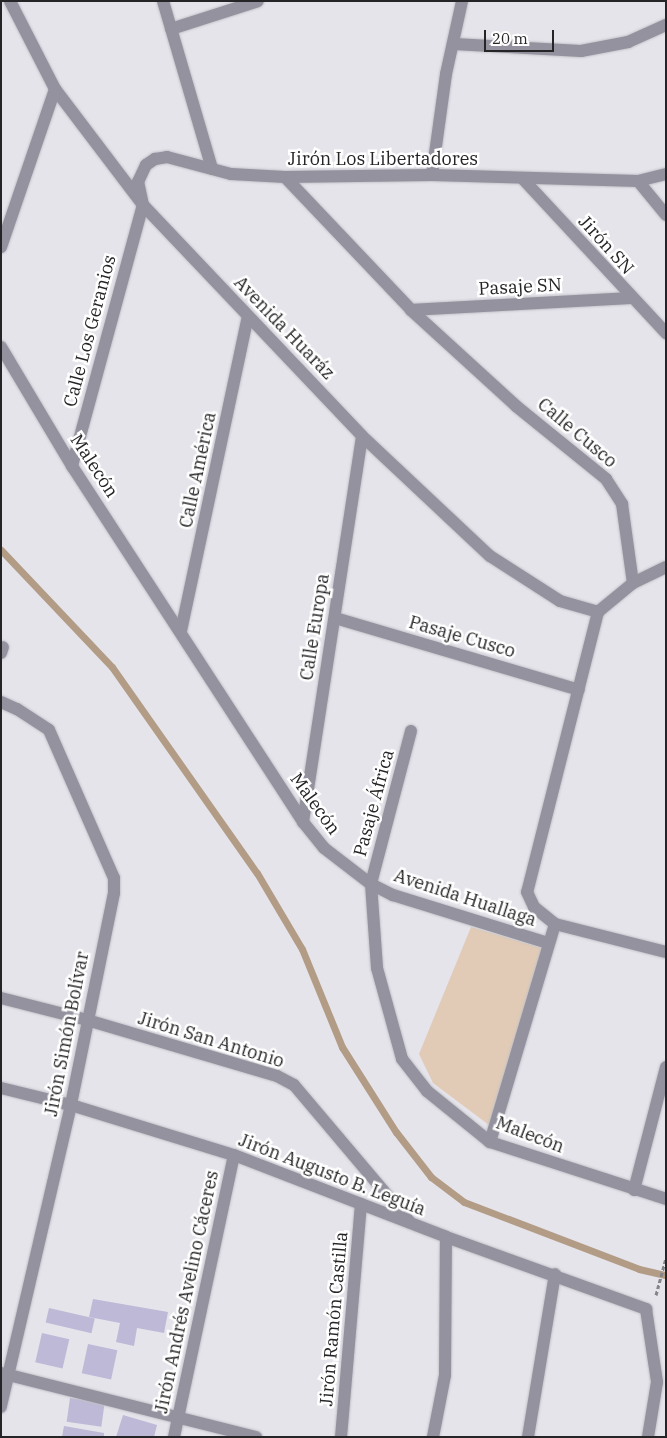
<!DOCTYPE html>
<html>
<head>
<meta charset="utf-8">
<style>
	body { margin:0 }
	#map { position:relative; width:667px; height:1438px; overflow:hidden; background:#e5e4eb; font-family:"IBM Plex Serif",serif }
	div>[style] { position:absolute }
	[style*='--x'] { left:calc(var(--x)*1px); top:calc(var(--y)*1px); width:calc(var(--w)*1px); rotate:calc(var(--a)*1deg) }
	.green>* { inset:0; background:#e1cbb7 }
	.stream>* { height:7px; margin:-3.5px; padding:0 3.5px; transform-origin:3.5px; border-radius:3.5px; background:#b39c86 }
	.building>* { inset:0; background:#bdb9d6; transform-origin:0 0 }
	.path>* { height:3px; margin-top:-1.5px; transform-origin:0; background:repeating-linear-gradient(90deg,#858589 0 4px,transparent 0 6.5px) }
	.roads { filter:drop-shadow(0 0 1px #c2c2c8) drop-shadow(0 0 1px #c2c2c8) }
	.minor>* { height:12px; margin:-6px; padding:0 6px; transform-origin:6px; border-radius:6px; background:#93929e }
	span { translate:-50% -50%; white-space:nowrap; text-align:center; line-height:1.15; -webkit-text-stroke:5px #fff; paint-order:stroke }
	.street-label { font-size:18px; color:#252527 }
	.frame { position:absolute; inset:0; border:2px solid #252527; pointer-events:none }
	.scale { position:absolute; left:484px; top:30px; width:70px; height:22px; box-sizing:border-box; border:2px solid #252527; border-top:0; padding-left:6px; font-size:15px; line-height:18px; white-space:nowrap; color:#252527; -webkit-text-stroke:4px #fff; paint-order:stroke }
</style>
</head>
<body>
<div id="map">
	<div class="green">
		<i style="clip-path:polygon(471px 927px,542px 948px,489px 1125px,433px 1083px,419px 1054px)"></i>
	</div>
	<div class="stream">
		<i style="--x:1;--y:550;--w:161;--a:46.5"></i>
		<i style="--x:112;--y:667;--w:252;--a:54.9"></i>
		<i style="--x:257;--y:873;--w:88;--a:59.4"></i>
		<i style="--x:302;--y:949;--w:106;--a:67.8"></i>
		<i style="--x:342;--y:1047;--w:101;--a:57.6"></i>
		<i style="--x:396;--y:1132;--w:57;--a:52.1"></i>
		<i style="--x:431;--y:1177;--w:41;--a:37.1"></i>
		<i style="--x:464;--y:1202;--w:187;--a:20.9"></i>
		<i style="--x:639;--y:1269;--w:28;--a:13"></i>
	</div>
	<div class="building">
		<i style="clip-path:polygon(93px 1299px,168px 1312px,164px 1333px,137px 1328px,134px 1346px,116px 1342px,120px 1323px,89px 1317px)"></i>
		<i style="left:49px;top:1308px;width:47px;height:15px;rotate:13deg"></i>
		<i style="left:42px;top:1333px;width:28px;height:30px;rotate:13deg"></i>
		<i style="left:88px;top:1344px;width:30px;height:30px;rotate:12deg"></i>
		<i style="left:70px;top:1398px;width:35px;height:24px;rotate:8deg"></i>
		<i style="clip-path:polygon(123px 1415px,157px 1425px,154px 1437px,116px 1437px)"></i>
		<i style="clip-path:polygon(64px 1426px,104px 1433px,104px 1437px,62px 1437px)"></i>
	</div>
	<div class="path">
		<i style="--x:656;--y:1295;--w:39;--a:-75"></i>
	</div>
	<div class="roads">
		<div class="minor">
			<i style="--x:10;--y:1;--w:99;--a:62.9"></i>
			<i style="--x:55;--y:89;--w:146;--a:52.8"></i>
			<i style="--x:143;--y:205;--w:318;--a:46.5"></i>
			<i style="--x:362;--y:436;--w:175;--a:43.2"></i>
			<i style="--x:490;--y:556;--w:83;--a:32.7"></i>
			<i style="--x:560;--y:601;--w:40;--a:16"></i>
			<i style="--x:163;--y:1;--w:175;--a:73.7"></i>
			<i style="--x:171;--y:29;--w:91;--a:-17.8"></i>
			<i style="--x:454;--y:44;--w:127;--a:3.2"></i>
			<i style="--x:581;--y:51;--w:48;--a:-10.8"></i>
			<i style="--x:628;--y:42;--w:42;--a:-24.1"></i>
			<i style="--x:432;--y:175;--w:102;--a:-82.1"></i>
			<i style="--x:446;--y:74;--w:75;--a:-77.6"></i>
			<i style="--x:285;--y:177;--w:183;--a:46.5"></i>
			<i style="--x:411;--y:310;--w:142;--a:42.4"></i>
			<i style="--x:516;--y:406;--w:116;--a:39"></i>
			<i style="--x:606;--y:479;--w:30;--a:57"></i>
			<i style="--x:622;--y:504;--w:80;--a:82.1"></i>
			<i style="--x:522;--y:178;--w:212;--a:47.1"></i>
			<i style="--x:638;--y:181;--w:44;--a:50.5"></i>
			<i style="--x:1;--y:247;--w:167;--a:-71.1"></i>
			<i style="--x:411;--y:310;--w:219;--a:-3.1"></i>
			<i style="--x:1;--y:347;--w:139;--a:59.2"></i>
			<i style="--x:72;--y:466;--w:424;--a:57"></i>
			<i style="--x:303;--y:822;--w:33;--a:51"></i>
			<i style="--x:324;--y:848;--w:59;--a:37.5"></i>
			<i style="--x:371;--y:884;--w:25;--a:27"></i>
			<i style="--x:393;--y:895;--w:162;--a:17.2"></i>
			<i style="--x:72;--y:466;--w:270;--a:-74.8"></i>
			<i style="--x:143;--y:205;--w:24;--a:-102"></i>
			<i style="--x:138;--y:182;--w:19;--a:-65"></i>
			<i style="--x:146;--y:165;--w:11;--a:-34"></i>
			<i style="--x:155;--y:159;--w:12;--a:-9"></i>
			<i style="--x:167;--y:157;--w:66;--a:14.9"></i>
			<i style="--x:231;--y:174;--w:54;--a:3.2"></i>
			<i style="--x:285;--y:177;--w:147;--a:-0.8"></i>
			<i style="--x:432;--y:175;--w:206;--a:1.7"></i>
			<i style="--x:638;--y:181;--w:29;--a:-14"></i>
			<i style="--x:666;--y:567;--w:37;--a:154"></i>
			<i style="--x:633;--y:583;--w:45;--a:140.4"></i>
			<i style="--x:598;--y:612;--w:289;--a:104.2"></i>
			<i style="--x:527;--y:892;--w:17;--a:65"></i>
			<i style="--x:534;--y:907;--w:27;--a:39"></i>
			<i style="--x:555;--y:924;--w:114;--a:14.2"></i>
			<i style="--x:335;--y:618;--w:254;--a:16.4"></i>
			<i style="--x:181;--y:631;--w:321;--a:-78"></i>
			<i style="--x:1;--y:653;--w:6;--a:-72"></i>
			<i style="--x:1;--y:702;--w:17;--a:24"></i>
			<i style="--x:17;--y:709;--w:38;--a:33"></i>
			<i style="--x:49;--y:730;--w:162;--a:66.3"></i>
			<i style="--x:114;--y:878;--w:15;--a:90"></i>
			<i style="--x:114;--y:893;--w:216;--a:101.5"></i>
			<i style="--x:71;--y:1105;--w:310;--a:103.1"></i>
			<i style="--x:411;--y:731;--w:158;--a:104.7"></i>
			<i style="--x:371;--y:884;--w:84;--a:85.9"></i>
			<i style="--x:377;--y:968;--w:94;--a:74.6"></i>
			<i style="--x:402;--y:1059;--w:41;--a:52"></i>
			<i style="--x:427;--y:1091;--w:81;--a:39"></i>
			<i style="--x:490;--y:1142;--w:185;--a:17.9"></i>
			<i style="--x:303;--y:822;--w:390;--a:-81.3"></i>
			<i style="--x:1;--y:998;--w:89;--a:14.3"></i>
			<i style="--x:87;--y:1020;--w:198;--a:16.4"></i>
			<i style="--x:277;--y:1076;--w:19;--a:28"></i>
			<i style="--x:294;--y:1085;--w:178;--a:49.8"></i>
			<i style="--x:1;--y:1088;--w:72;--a:13.7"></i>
			<i style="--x:71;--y:1105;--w:170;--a:17.1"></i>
			<i style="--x:234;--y:1155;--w:227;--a:21.1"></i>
			<i style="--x:446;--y:1237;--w:213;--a:19.8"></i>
			<i style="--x:646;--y:1309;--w:74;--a:81.4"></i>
			<i style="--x:657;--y:1382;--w:56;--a:99.3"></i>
			<i style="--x:490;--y:1142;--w:227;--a:-73.4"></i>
			<i style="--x:634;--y:1190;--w:127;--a:-75.4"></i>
			<i style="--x:1;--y:1373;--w:263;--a:14.1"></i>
			<i style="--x:174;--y:1437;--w:288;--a:-78"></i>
			<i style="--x:341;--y:1437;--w:234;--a:-85.1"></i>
			<i style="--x:433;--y:1437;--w:63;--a:-79"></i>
			<i style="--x:445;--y:1375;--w:138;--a:-89.6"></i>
			<i style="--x:528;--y:1437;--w:165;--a:-80.6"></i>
		</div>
	</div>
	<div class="street-label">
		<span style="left:383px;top:159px">Jirón Los Libertadores</span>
		<span style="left:606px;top:245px;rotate:48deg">Jirón SN</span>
		<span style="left:520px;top:287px;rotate:-3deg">Pasaje SN</span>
		<span style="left:284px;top:328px;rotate:46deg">Avenida Huaráz</span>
		<span style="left:90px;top:331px;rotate:-75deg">Calle Los Geranios</span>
		<span style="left:577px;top:433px;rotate:40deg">Calle Cusco</span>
		<span style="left:94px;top:466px;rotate:57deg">Malecón</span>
		<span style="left:198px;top:470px;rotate:-78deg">Calle América</span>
		<span style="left:315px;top:627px;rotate:-81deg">Calle Europa</span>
		<span style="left:462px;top:637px;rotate:16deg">Pasaje Cusco</span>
		<span style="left:374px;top:803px;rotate:-75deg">Pasaje África</span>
		<span style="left:315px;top:804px;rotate:54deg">Malecón</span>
		<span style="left:465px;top:898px;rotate:18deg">Avenida Huallaga</span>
		<span style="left:67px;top:1034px;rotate:-79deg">Jirón Simón Bolívar</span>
		<span style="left:211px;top:1040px;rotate:17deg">Jirón San Antonio</span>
		<span style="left:530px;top:1135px;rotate:21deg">Malecón</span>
		<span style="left:332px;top:1175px;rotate:21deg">Jirón Augusto B. Leguía</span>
		<span style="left:187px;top:1292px;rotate:-78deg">Jirón Andrés Avelino Cáceres</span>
		<span style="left:334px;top:1319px;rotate:-85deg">Jirón Ramón Castilla</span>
	</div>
	<div class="frame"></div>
	<div class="scale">20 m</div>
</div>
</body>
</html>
